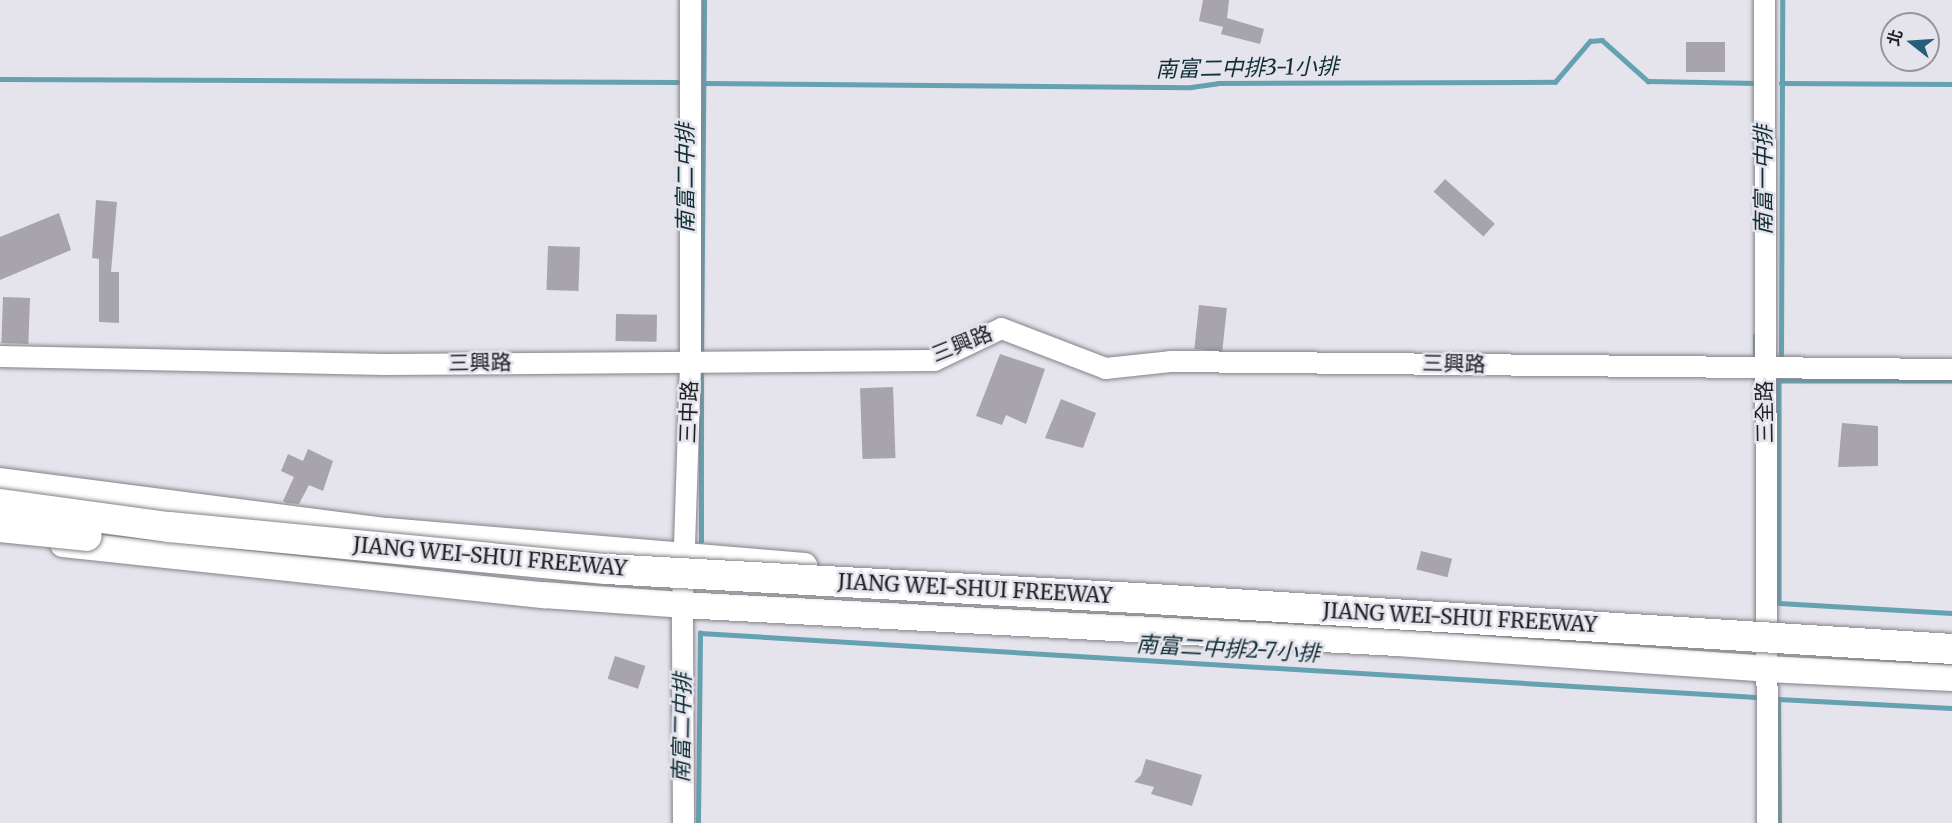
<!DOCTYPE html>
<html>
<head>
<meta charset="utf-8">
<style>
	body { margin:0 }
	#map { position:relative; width:1952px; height:823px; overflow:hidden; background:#e5e3ec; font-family:Merriweather,"Noto Sans TC",serif }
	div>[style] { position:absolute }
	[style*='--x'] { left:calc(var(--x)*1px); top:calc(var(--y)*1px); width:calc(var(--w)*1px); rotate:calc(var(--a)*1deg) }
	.stream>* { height:4.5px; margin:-2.25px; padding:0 2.25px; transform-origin:2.25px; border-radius:2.25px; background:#65a1b0 }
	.building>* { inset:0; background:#a8a4ac; transform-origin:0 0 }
	.roads { filter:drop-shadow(0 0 2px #838289) drop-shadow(0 0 2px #838289) }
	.minor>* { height:21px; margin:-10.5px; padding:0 10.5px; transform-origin:10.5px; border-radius:10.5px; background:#fff }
	.major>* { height:26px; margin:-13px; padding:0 13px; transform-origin:13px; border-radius:13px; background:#fff }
	.bridges { filter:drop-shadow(0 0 2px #838289) drop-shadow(0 0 2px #838289) }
	.highway-bridge>* { height:30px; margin:-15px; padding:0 15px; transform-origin:15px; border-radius:15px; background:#fff }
	span { translate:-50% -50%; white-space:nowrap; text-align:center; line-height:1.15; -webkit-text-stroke:5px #e5e3ec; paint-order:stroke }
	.street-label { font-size:21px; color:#202023 }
	.water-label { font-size:22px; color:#102f37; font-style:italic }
	.north { position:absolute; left:1880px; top:12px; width:60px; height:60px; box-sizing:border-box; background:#e5e3ec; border:2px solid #96959c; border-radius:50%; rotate:287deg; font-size:16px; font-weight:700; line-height:24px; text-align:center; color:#202023 }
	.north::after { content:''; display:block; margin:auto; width:21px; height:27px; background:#285e79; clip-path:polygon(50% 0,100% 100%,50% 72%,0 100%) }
</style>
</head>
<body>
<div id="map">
	<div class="stream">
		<i style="--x:0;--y:79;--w:677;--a:0.25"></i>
		<i style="--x:704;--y:83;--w:487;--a:0.5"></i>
		<i style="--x:1191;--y:87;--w:27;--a:-8"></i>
		<i style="--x:1218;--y:83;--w:337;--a:-0.2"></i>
		<i style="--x:1555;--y:82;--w:54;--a:-49.5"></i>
		<i style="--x:1590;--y:41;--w:12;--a:-5"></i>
		<i style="--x:1602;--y:40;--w:62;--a:41.7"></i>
		<i style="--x:1648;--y:81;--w:109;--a:1.1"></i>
		<i style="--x:1781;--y:83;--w:171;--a:0.3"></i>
		<i style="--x:701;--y:356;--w:356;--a:-89.5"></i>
		<i style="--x:1755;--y:360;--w:24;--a:-90"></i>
		<i style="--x:1781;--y:361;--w:361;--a:-89.8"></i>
		<i style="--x:1952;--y:381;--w:173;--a:180"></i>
		<i style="--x:1779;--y:381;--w:222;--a:90"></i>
		<i style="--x:1779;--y:603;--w:173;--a:3.3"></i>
		<i style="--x:701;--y:541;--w:171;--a:-90"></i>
		<i style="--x:698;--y:823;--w:190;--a:-89.4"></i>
		<i style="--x:700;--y:633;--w:1057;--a:3.47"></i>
		<i style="--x:1779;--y:823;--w:124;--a:-90.5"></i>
		<i style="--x:1778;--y:699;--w:174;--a:3"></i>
	</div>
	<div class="building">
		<i style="clip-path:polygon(1203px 0,1229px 0,1227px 18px,1264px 29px,1260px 44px,1221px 34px,1223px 27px,1199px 21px)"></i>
		<i style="left:1686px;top:42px;width:39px;height:30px"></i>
		<i style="left:1445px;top:179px;width:67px;height:17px;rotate:42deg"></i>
		<i style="clip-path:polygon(96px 200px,117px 202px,111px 272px,119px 272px,119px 323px,99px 322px,99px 259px,92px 258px)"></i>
		<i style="clip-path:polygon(59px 213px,71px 250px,0 280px,0 237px)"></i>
		<i style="left:548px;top:246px;width:32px;height:44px;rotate:2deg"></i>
		<i style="left:3px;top:297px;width:27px;height:46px;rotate:2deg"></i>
		<i style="left:1199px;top:305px;width:28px;height:44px;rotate:6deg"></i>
		<i style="left:616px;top:314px;width:41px;height:27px;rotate:1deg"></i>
		<i style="clip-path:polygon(1000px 354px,1045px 369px,1026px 424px,1006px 415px,1002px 425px,976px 416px)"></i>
		<i style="left:893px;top:387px;width:71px;height:33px;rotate:88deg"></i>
		<i style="clip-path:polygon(1061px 399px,1096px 413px,1083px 448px,1045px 438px)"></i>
		<i style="clip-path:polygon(1842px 423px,1878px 426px,1878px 466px,1838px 467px)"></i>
		<i style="clip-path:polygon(308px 449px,333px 461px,323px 491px,309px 485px,299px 504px,287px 503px,283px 501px,294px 477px,281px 471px,288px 454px,303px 461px)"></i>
		<i style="left:1421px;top:551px;width:32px;height:19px;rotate:14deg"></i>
		<i style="left:615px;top:656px;width:32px;height:24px;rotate:18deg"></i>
		<i style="clip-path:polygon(1146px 759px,1202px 775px,1192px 806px,1151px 794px,1154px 787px,1134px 782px,1141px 775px)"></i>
	</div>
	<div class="roads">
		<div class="minor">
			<i style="--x:1764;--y:0;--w:823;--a:89.79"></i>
			<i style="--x:0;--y:356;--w:384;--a:1.2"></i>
			<i style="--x:384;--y:364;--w:550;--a:-0.42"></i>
			<i style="--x:934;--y:360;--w:74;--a:-25.5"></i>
			<i style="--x:1001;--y:328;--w:111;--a:21"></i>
			<i style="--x:1105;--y:368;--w:65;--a:-6.1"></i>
			<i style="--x:1170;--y:361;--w:782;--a:0.59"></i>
			<i style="--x:683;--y:823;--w:218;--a:-90.3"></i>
			<i style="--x:682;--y:605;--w:245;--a:-88.1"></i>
			<i style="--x:690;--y:360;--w:360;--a:-90"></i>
		</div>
		<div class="major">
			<i style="--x:0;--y:481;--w:390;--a:7.4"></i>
			<i style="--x:387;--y:531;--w:419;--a:4.8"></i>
			<i style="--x:63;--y:544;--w:484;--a:6.1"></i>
			<i style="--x:544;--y:595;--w:138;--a:4.1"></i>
			<i style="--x:682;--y:605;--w:717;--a:3.04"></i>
			<i style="--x:1398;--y:643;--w:370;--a:4"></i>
			<i style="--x:1767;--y:669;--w:185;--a:2.8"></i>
		</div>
	</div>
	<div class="bridges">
		<div class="highway-bridge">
			<i style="--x:0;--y:504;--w:171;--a:7.8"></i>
			<i style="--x:169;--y:527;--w:439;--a:5.5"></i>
			<i style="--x:606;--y:569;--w:532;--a:3.13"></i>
			<i style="--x:1137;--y:598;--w:817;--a:3.58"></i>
			<i style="--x:0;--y:527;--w:87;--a:5.9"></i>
		</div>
	</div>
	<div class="street-label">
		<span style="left:962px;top:344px;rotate:-22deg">三興路</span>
		<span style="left:480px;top:363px;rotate:-1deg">三興路</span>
		<span style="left:1454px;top:364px;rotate:1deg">三興路</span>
		<span style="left:689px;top:412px;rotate:-88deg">三中路</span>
		<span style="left:1765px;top:412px;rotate:-91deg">三全路</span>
		<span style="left:490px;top:557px;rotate:5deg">JIANG WEI-SHUI FREEWAY</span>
		<span style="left:975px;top:589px;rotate:3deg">JIANG WEI-SHUI FREEWAY</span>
		<span style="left:1460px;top:618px;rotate:3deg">JIANG WEI-SHUI FREEWAY</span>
	</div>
	<div class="water-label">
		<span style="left:1247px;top:68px;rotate:-1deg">南富二中排3-1小排</span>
		<span style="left:686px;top:178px;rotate:-90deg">南富二中排</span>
		<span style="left:1764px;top:180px;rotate:-90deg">南富一中排</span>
		<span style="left:1228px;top:649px;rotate:3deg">南富二中排2-7小排</span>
		<span style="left:682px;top:728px;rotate:-89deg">南富二中排</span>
	</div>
	<div class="north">北</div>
</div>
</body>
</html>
